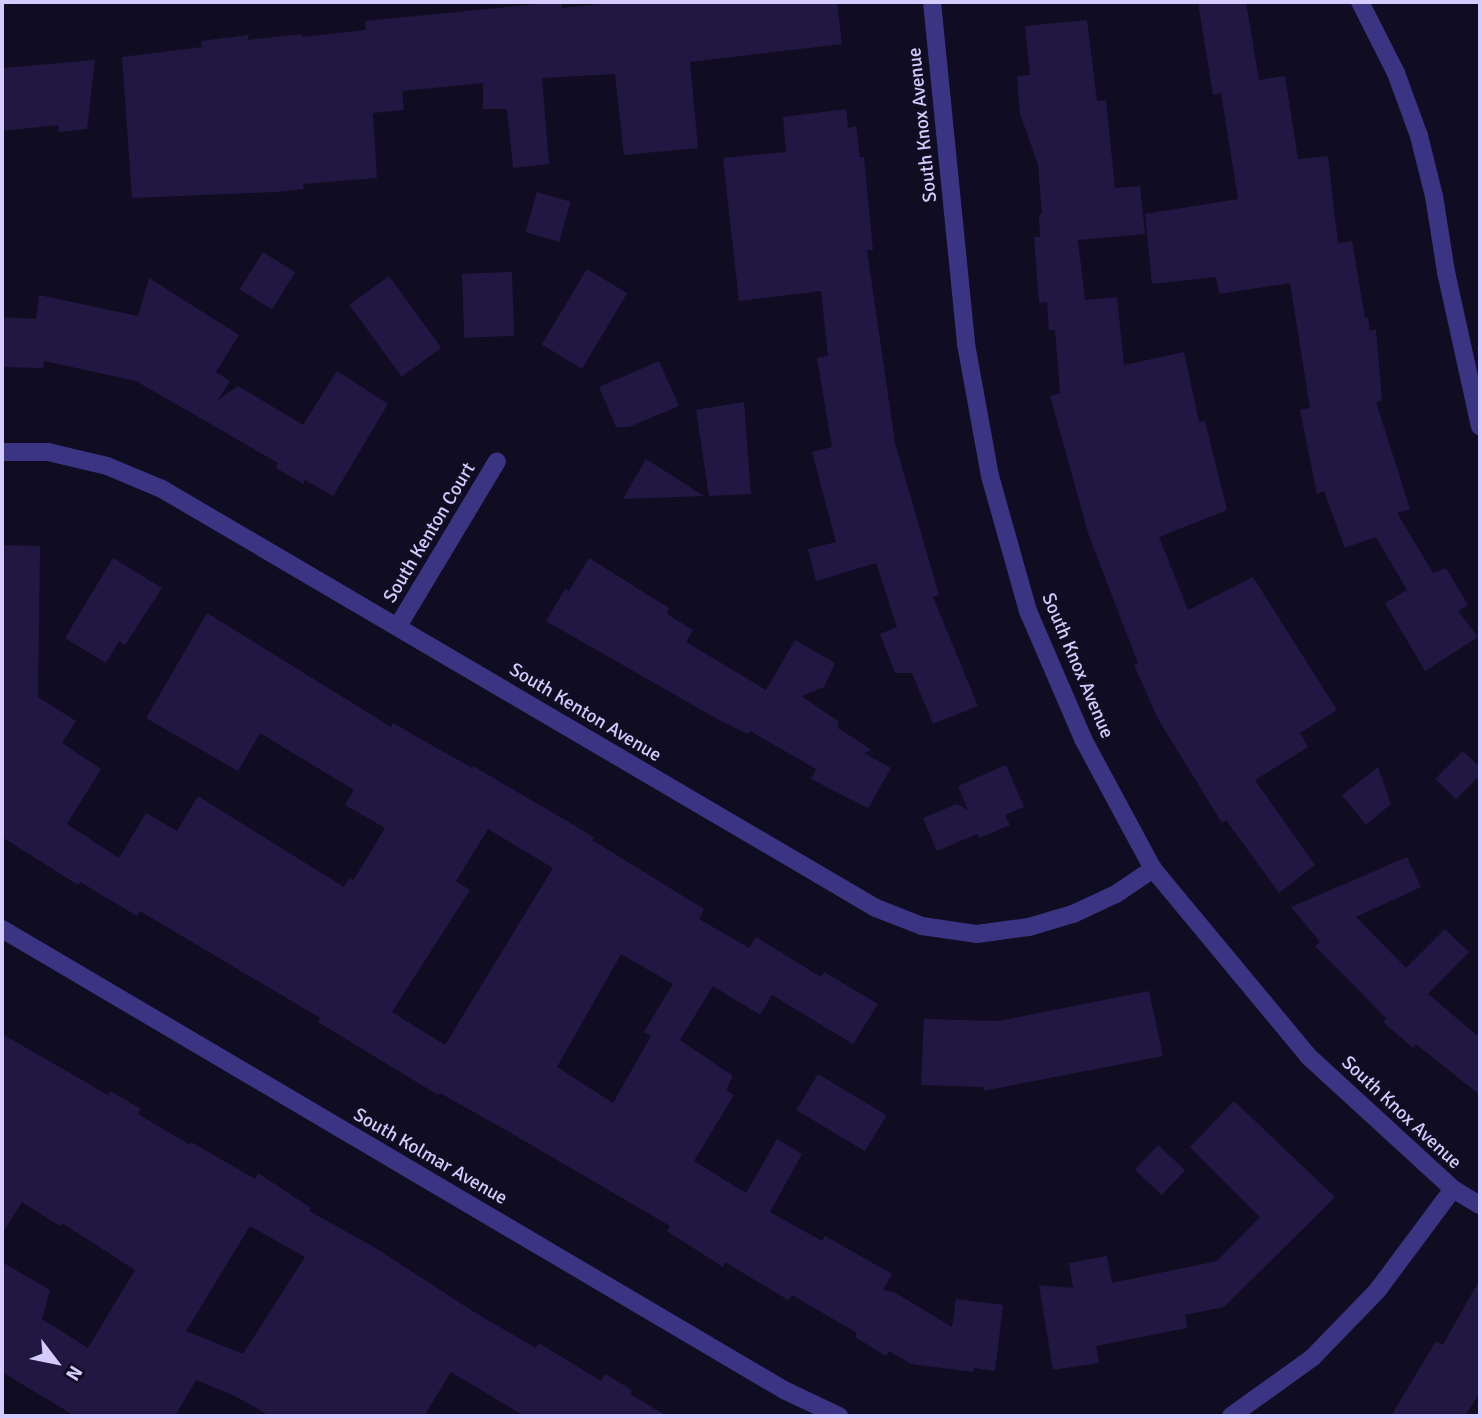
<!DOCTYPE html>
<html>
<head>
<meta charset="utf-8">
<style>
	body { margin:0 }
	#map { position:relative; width:1482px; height:1418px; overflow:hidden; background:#100c21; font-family:Signika,sans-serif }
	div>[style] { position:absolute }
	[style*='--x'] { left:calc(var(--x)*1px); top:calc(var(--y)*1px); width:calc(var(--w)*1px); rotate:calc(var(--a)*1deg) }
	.building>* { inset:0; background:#221742; transform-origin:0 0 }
	.minor>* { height:18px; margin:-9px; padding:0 9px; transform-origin:9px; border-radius:9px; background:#3b3482 }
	span { translate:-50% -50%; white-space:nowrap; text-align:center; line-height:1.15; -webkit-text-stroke:7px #100c21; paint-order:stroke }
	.street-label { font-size:19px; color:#d4cbff }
	.frame { position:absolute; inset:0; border:4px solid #d4cbff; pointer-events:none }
	.north { position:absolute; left:21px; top:1327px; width:70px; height:70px; -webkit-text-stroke:5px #100c21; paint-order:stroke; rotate:122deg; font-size:19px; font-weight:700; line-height:28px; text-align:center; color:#d4cbff }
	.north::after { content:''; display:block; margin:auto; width:24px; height:32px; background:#d4cbff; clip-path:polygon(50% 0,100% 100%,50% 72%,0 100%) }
</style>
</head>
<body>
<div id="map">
	<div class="building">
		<i style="clip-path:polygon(558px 2px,562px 2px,562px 8px,619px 2px,837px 2px,842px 44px,690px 62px,698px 148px,624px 155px,615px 74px,542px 78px,549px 164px,513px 168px,507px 109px,483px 109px,483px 83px,402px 91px,404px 110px,373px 113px,377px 178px,303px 184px,304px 189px,276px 192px,132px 198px,122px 57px,202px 47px,201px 41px,248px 35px,248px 40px,302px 34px,302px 37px,366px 30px,365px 21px)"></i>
		<i style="clip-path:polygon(1198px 2px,1246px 2px,1259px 80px,1285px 76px,1298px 159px,1328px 156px,1338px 243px,1352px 241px,1365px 318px,1368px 318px,1370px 331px,1376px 329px,1382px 400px,1376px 402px,1410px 509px,1397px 513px,1433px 573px,1446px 568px,1468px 605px,1458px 611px,1478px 637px,1425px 671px,1385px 603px,1407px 590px,1376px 537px,1345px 548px,1324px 491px,1317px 494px,1300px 410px,1310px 408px,1290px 283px,1219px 294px,1216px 277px,1152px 284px,1145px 214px,1238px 199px,1221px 93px,1213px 95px)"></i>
		<i style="clip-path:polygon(1087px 20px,1097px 101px,1106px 100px,1115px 188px,1140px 186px,1145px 234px,1078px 240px,1085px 300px,1117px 297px,1124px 365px,1184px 352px,1199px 422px,1205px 421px,1227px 510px,1159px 537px,1188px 610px,1253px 577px,1337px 710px,1300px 733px,1308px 747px,1255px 780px,1315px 865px,1279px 893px,1226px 820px,1222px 823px,1158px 719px,1134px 665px,1138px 663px,1089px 536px,1050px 396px,1060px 393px,1055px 330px,1049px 330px,1047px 302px,1039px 303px,1034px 237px,1040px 237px,1039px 215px,1042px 214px,1038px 164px,1020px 114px,1017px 76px,1030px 75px,1025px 26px)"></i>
		<i style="clip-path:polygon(95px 60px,87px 129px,59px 132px,58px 125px,2px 131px,2px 68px)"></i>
		<i style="clip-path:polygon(846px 109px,848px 128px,856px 126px,860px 157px,864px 157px,873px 250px,867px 250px,895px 443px,939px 595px,933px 597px,978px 706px,933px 724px,912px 673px,895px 673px,880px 634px,897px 627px,876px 563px,816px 581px,808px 549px,836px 542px,812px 452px,832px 447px,817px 358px,828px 356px,821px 291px,739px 301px,723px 158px,786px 152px,783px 117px)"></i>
		<i style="left:537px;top:192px;width:35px;height:42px;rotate:16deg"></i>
		<i style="left:263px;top:252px;width:38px;height:44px;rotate:32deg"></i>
		<i style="left:587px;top:269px;width:47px;height:88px;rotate:31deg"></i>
		<i style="left:512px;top:272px;width:64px;height:50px;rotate:88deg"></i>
		<i style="left:389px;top:276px;width:89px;height:49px;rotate:54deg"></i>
		<i style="clip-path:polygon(149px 278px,239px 335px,216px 372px,230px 381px,218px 400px,238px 386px,303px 425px,337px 371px,388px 404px,333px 496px,305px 480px,303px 484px,276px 468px,278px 463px,136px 381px,44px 361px,43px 368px,2px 367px,2px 317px,36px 319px,39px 295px,138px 316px)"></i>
		<i style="clip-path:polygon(659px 361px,679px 406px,629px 427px,616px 427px,599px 387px)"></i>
		<i style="clip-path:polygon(744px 402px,751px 494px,709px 496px,696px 410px)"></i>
		<i style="clip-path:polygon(646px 459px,704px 496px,623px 499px)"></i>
		<i style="clip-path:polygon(evenodd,2px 545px,40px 546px,38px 697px,76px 721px,62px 743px,101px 769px,67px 824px,119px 858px,146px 813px,177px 831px,198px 796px,344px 887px,349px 878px,353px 881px,385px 828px,345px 805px,354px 790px,260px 733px,238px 771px,146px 718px,207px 613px,391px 727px,393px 723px,472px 768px,473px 766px,594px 837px,592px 840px,704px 909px,699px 919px,749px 948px,756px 937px,821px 977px,824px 972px,878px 1004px,853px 1044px,772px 995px,760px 1015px,713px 986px,680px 1040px,733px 1076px,726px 1090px,734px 1095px,694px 1161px,746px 1193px,777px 1139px,802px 1154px,770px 1212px,822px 1241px,825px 1236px,892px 1274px,883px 1290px,894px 1292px,952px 1327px,956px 1299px,1003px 1305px,995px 1371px,974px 1368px,973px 1372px,911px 1364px,889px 1351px,886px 1356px,855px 1337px,857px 1333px,792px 1295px,788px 1300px,725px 1262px,723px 1267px,667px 1231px,670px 1226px,504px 1129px,440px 1093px,438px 1095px,318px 1022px,320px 1018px,140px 911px,137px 916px,80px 882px,78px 885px,2px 837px,2px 545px,488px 829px,553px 868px,445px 1045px,392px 1012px,470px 890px,456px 881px,488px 829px,2px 545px,621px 954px,673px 984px,644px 1032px,651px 1036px,613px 1103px,557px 1067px,621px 954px)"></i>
		<i style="clip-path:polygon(113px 558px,162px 588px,125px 645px,119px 641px,106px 663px,65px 638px)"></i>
		<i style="clip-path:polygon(589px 558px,669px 608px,667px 614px,693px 630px,686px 642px,766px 690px,795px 640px,835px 663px,824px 687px,801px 696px,838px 721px,838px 728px,872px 750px,864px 753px,891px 768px,868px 808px,811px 779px,816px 769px,750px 731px,748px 734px,719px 720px,546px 621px,565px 589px,569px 591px)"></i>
		<i style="clip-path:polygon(1463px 751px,1480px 767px,1480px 776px,1456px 799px,1435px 779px)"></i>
		<i style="clip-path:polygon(1006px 765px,1024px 807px,1005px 815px,1010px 825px,979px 838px,977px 834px,937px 851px,923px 818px,957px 804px,968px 810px,958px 786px)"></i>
		<i style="clip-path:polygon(1378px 767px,1391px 804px,1366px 825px,1342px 795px)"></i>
		<i style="clip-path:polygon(1407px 857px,1421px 887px,1356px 917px,1406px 968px,1445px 929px,1469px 952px,1428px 994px,1480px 1038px,1480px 1095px,1416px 1044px,1413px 1048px,1383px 1022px,1386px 1018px,1315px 946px,1320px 942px,1291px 907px)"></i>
		<i style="clip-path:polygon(1149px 991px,1163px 1056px,983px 1091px,984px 1087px,921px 1085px,924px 1019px,999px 1021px)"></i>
		<i style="clip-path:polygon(evenodd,2px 1034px,108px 1095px,110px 1091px,141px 1109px,138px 1114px,190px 1145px,191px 1142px,255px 1179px,258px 1173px,311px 1208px,309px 1211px,374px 1247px,474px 1312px,536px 1348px,539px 1343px,601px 1381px,605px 1374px,632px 1390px,630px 1394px,667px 1416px,524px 1416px,451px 1372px,424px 1416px,270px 1416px,235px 1396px,196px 1380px,175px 1416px,75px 1416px,2px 1372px,2px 1262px,50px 1290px,42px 1319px,88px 1348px,135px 1270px,62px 1223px,60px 1226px,22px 1202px,2px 1234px,2px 1034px,250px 1226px,305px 1257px,243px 1354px,186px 1331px,250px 1226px)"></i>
		<i style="left:818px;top:1074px;width:80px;height:42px;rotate:31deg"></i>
		<i style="clip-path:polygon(1234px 1101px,1335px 1197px,1224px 1307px,1185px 1315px,1187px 1328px,1096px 1346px,1099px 1363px,1053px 1370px,1039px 1285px,1073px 1288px,1069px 1263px,1107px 1256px,1112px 1283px,1217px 1261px,1260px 1217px,1190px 1147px)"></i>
		<i style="left:1158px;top:1145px;width:37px;height:34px;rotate:43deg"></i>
		<i style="clip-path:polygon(1480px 1279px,1480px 1392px,1465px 1416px,1391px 1416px,1436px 1341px,1443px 1345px)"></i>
	</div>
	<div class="minor">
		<i style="--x:932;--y:2;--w:344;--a:84.3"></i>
		<i style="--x:966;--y:344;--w:134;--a:79.7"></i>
		<i style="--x:990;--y:476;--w:140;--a:74.3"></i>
		<i style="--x:1028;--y:611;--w:139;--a:66.7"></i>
		<i style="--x:1083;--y:739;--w:148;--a:61.7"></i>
		<i style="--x:1153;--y:869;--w:243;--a:50.3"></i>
		<i style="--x:1308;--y:1056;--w:197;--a:42.5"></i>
		<i style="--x:1453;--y:1189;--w:31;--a:31"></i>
		<i style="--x:1360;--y:2;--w:80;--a:63.1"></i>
		<i style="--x:1396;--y:73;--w:67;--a:69.9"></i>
		<i style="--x:1419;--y:136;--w:62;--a:76"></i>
		<i style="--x:1434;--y:196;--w:77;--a:81"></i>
		<i style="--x:1446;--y:272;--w:158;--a:77.6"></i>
		<i style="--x:2;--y:452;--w:46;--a:0"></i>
		<i style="--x:48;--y:452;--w:61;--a:13.3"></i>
		<i style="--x:107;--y:466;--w:60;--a:22.7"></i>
		<i style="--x:162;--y:489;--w:828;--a:30.41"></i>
		<i style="--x:876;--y:908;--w:49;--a:21.4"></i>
		<i style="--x:922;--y:926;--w:56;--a:8.3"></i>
		<i style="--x:977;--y:934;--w:52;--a:-7.7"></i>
		<i style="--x:1029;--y:927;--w:46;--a:-16.5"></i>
		<i style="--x:1073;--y:914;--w:47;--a:-24.9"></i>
		<i style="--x:1116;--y:894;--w:45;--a:-34"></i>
		<i style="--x:398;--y:626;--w:192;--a:-59"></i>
		<i style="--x:2;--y:929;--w:908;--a:30.52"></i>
		<i style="--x:784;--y:1390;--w:61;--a:25.3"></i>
		<i style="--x:1231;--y:1416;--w:100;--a:-35.6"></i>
		<i style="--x:1312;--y:1358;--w:93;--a:-45.9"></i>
		<i style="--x:1377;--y:1291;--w:127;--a:-53.3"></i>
	</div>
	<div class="street-label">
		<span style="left:923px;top:125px;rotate:-96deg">South Knox Avenue</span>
		<span style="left:430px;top:533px;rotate:-59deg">South Kenton Court</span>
		<span style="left:1077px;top:666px;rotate:67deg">South Knox Avenue</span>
		<span style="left:585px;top:713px;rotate:31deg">South Kenton Avenue</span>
		<span style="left:1401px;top:1113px;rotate:43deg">South Knox Avenue</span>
		<span style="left:430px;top:1157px;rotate:30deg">South Kolmar Avenue</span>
	</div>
	<div class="frame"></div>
	<div class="north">N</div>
</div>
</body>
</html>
